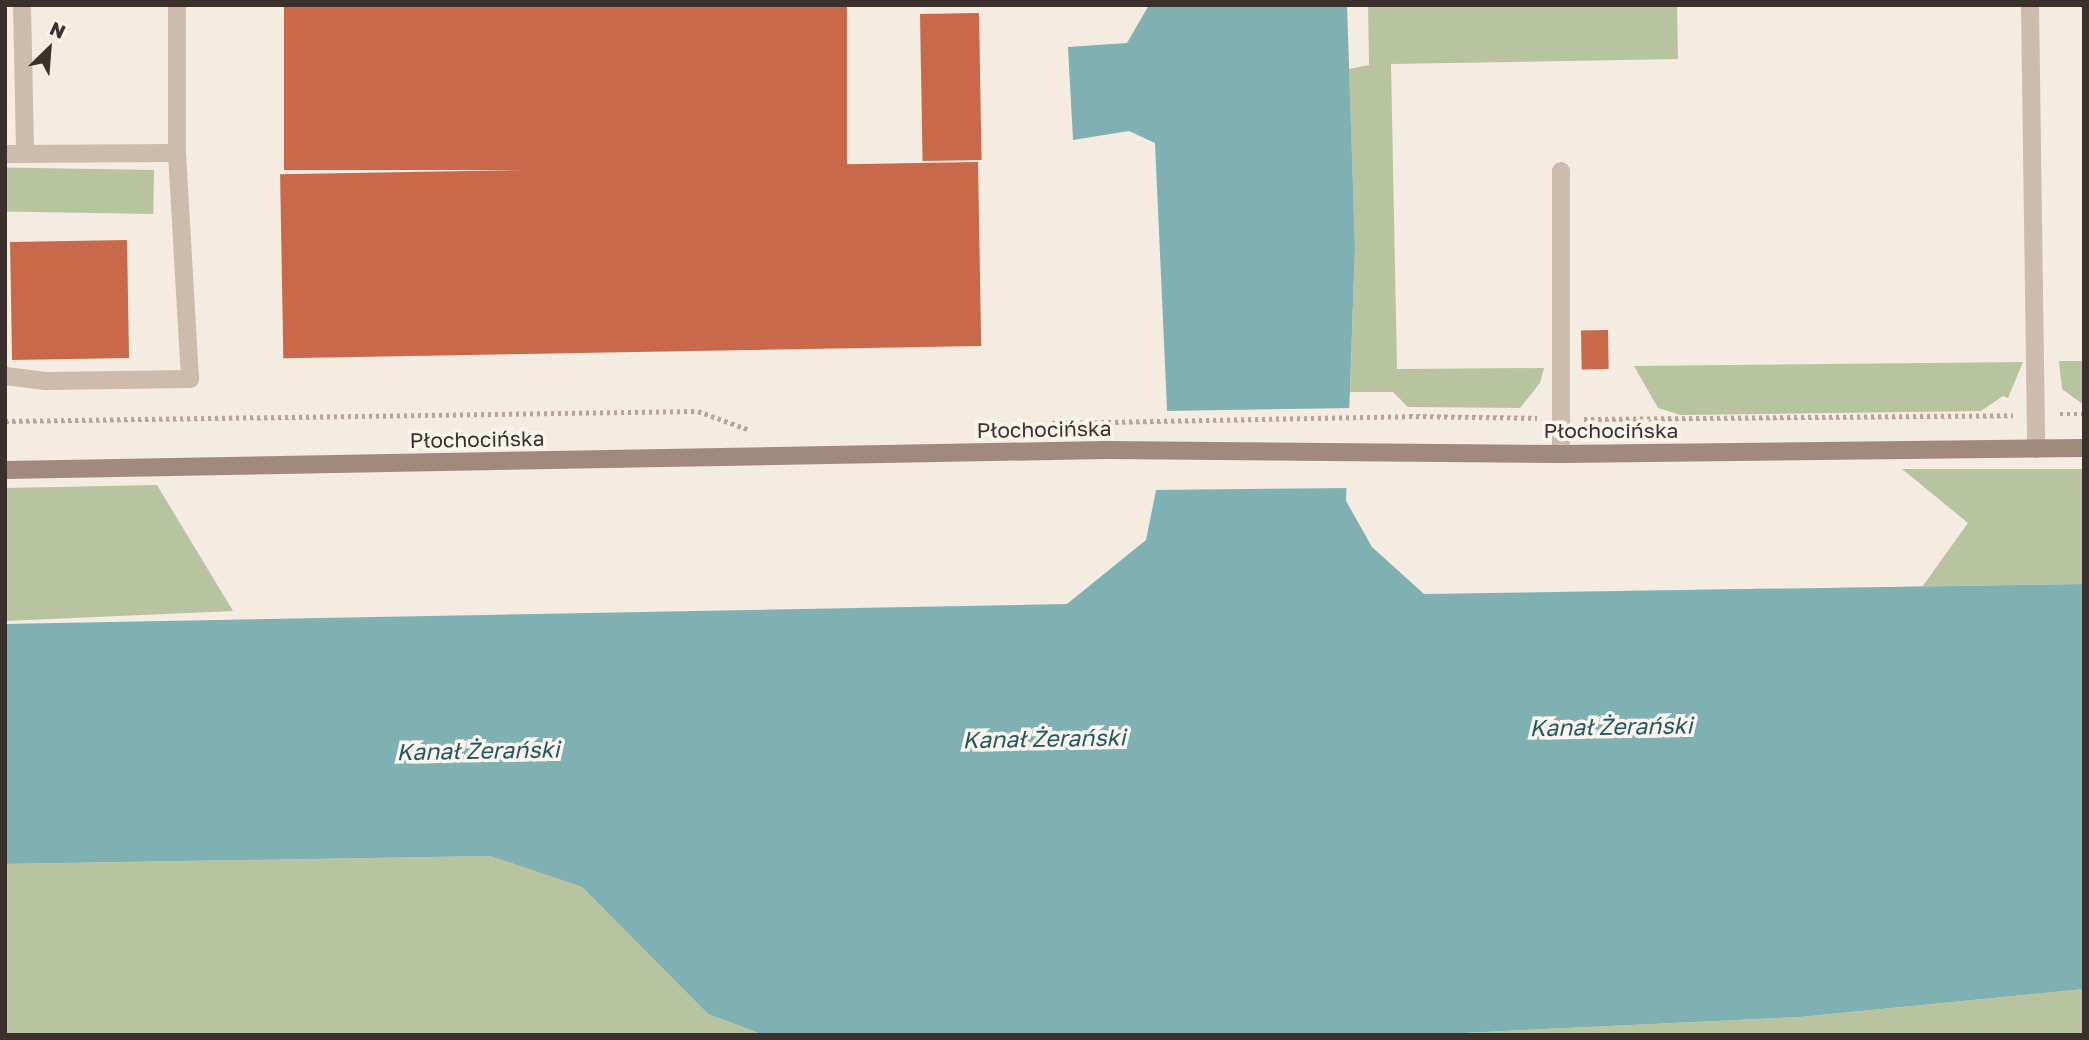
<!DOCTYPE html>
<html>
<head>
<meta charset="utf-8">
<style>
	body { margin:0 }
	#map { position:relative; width:2089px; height:1040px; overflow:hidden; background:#f4ebe1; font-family:"Golos Text",sans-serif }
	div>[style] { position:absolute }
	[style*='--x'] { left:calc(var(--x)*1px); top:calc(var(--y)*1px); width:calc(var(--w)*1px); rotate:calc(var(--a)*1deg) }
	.green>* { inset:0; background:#b8c4a0; transform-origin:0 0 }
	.water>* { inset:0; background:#7fb0b2 }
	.pier>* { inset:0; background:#f4ebe1 }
	.building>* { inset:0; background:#c8694b; transform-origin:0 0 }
	.path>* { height:4.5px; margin-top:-2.25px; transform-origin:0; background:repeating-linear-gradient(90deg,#b9a596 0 3.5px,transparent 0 7px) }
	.service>* { height:18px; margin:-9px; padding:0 9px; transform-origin:9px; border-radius:9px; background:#cdbbac }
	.secondary>* { height:18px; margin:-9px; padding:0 9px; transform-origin:9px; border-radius:9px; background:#a18a7d }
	span { translate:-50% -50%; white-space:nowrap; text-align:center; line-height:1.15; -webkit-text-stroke:7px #fbf5ee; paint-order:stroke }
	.street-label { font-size:21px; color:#3b302b }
	.water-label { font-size:23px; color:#1f5a5e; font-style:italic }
	.frame { position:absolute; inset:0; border:7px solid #3b302b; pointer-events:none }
	.north { position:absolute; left:14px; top:14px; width:70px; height:70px; -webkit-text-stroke:5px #fbf5ee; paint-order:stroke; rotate:25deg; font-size:19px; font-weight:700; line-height:28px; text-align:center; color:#3b302b }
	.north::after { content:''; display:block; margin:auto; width:24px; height:32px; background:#3b302b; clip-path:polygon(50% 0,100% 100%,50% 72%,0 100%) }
</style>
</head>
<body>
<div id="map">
	<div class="green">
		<i style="clip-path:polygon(1368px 5px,1677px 5px,1678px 59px,1391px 64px,1397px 369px,1544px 368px,1540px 383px,1520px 408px,1408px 407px,1393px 392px,1350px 392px,1355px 248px,1349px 69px,1369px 65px)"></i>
		<i style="left:154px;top:170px;width:44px;height:149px;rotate:91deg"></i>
		<i style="clip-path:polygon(2059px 361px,2084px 361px,2084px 405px,2062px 389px)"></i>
		<i style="clip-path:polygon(2023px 362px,2008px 398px,2003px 396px,1981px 411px,1681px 415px,1658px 408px,1634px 366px)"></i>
		<i style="clip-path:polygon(1902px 469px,2084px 469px,2084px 584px,1424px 594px,1922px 587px,1968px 523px)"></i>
		<i style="clip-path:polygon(157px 485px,233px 611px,5px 621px,5px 488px)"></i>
		<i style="clip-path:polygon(490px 856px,582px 887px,708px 1014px,764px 1035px,5px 1035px,5px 864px)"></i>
		<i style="clip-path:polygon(2084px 989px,2084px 1035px,1421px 1035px,1800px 1017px)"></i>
	</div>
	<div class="water">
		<i style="clip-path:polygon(1149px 5px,1347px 5px,1355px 248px,1346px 501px,1372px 547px,1424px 594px,2084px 584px,2084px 989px,1800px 1017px,1421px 1035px,764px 1035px,708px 1014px,582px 887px,490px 856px,5px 864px,5px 624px,1067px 604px,1146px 540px,1168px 431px,1155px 143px,1129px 131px,1073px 140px,1068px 47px,1127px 43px)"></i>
	</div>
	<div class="pier">
		<i style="clip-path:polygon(1353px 408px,1350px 488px,1152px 490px,1164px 431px,1163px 411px)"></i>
	</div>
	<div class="building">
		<i style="left:284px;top:5px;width:563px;height:165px"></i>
		<i style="left:979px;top:13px;width:147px;height:59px;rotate:89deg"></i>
		<i style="left:978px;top:162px;width:184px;height:698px;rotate:89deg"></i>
		<i style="left:127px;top:240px;width:118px;height:117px;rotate:89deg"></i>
		<i style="left:1608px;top:330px;width:39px;height:27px;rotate:89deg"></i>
	</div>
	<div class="path">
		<i style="--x:2060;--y:414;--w:24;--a:0"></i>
		<i style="--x:1584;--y:419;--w:429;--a:-0.5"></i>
		<i style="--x:5;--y:421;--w:693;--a:-0.83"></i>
		<i style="--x:698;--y:411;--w:55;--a:20.1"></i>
		<i style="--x:1052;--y:423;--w:357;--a:-1.1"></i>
		<i style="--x:1409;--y:416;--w:128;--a:0.9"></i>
	</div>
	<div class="service">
		<i style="--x:22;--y:5;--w:149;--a:88.8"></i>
		<i style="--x:2030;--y:5;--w:444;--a:89.2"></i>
		<i style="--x:5;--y:154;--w:172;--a:-0.3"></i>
		<i style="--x:1561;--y:171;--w:283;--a:90"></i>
		<i style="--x:5;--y:376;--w:41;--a:7"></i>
		<i style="--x:46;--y:381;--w:144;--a:-0.8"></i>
		<i style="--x:190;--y:379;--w:226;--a:-93.3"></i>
		<i style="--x:177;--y:153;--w:148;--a:-90"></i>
	</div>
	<div class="secondary">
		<i style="--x:5;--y:470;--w:1101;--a:-1.04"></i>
		<i style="--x:1106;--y:450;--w:455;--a:0.5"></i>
		<i style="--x:1561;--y:454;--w:523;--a:-0.66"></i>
	</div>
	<div class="street-label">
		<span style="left:1044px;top:429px;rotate:-1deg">Płochocińska</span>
		<span style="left:1611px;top:430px">Płochocińska</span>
		<span style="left:477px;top:439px;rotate:-1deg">Płochocińska</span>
	</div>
	<div class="water-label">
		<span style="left:1611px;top:726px;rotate:-1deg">Kanał Żerański</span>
		<span style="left:1044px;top:738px;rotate:-1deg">Kanał Żerański</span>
		<span style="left:478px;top:750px;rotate:-1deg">Kanał Żerański</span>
	</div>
	<div class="frame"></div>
	<div class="north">N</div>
</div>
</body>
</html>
